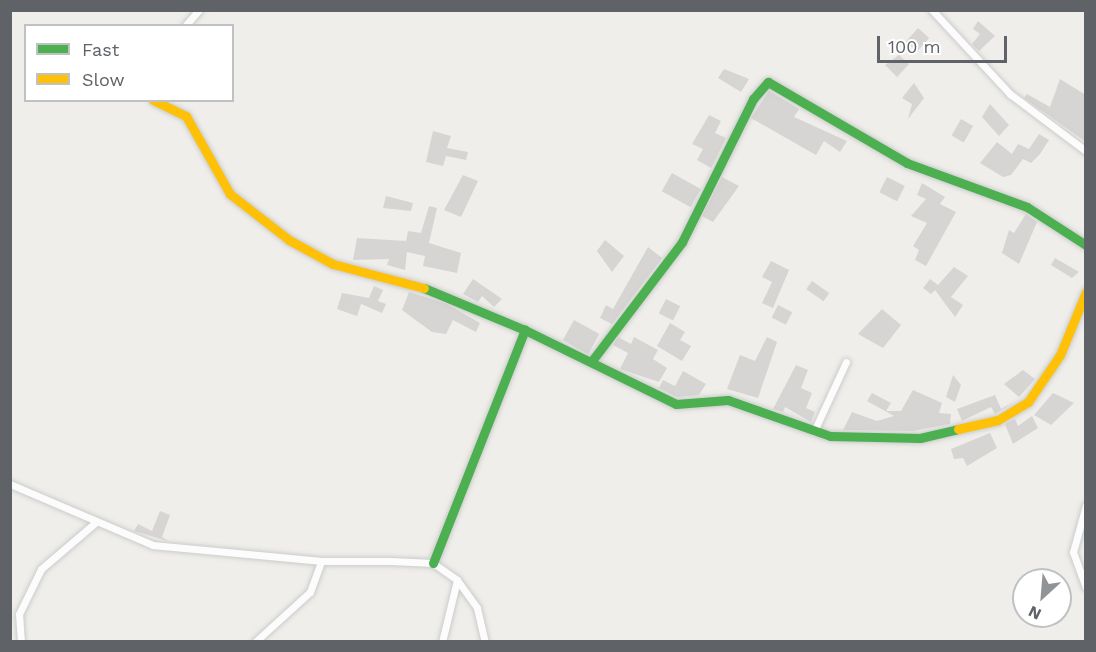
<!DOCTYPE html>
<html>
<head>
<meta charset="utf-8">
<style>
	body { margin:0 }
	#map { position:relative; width:1096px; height:652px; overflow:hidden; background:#efeeea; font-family:"Work Sans",sans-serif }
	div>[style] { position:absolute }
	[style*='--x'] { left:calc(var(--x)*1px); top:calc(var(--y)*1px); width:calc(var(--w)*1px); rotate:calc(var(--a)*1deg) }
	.building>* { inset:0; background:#d6d5d3; transform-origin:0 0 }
	.roads { filter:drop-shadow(0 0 2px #cbcccc) drop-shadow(0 0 2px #cbcccc) }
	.street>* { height:7px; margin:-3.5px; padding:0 3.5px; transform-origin:3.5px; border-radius:3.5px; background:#fdfcfc }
	.fast>* { height:9px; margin:-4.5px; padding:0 4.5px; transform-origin:4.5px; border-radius:4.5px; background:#4caf50 }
	.slow>* { height:9px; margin:-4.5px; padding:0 4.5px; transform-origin:4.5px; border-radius:4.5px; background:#ffc107 }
	span { translate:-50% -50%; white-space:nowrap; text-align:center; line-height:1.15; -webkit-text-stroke:5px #fff; paint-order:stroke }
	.frame { position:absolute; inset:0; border:12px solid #5f6368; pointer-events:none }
	.legend { position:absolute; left:24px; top:24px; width:210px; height:78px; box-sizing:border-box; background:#fff; border:2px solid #bfc1c3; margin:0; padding:8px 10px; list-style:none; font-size:18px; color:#5f6368 }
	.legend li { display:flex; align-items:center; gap:12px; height:30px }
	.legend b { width:30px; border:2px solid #bfc1c3 }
	.north { position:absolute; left:1012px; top:568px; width:60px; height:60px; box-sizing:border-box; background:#fff; border:2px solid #bfc1c3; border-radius:50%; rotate:206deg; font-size:16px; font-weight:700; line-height:24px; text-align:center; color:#5f6368 }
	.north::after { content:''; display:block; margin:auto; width:21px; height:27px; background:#919496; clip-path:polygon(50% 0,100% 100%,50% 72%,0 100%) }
	.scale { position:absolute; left:877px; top:36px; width:130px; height:27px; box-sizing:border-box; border:3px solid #5f6368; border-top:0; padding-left:8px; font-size:18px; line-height:21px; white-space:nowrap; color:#5f6368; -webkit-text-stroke:4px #fff; paint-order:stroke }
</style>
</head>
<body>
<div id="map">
	<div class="building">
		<i style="clip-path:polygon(978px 21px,995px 36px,979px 51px,972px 44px,980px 34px,973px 29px)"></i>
		<i style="left:918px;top:28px;width:15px;height:18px;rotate:42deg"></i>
		<i style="clip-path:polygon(899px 55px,909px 64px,897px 77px,885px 65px)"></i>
		<i style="clip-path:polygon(724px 69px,749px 79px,741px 92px,718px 78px)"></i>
		<i style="clip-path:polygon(1060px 79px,1086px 95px,1086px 142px,1024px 98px,1027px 94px,1050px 107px)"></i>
		<i style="clip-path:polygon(914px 83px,924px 98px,908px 119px,912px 104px,902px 98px)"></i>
		<i style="clip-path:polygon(769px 91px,799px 109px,794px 117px,847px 141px,840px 152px,824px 141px,816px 155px,751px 118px)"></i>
		<i style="clip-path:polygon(990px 104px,1009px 125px,999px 136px,982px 117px)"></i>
		<i style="clip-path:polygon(709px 115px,721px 121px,715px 133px,726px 138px,711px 168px,697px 160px,703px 149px,692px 144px)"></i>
		<i style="left:961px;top:119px;width:14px;height:19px;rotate:30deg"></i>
		<i style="clip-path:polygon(433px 131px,451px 136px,447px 148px,468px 152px,466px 160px,446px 156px,443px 166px,426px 162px)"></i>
		<i style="clip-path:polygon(1039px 134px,1049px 140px,1040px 154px,1031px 163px,1023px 159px,1011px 175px,1003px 177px,980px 163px,997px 142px,1012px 154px,1018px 144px,1029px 149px)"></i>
		<i style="left:672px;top:173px;width:33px;height:21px;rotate:29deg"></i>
		<i style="clip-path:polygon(463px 175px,478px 181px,461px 217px,444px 210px)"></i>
		<i style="clip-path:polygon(722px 177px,739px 186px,713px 222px,702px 216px)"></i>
		<i style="left:887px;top:177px;width:20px;height:17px;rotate:27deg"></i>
		<i style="clip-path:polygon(922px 183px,945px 197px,940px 204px,956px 212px,926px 266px,915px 260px,919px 250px,913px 246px,927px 223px,911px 216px,926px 199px,917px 195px)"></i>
		<i style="clip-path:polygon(386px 196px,413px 203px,411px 211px,383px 208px)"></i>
		<i style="clip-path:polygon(429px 206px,437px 208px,429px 243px,461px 253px,457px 273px,423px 266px,425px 256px,407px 252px,405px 270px,387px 265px,389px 259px,353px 260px,357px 238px,406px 241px,408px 231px,421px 233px)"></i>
		<i style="clip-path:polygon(1026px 214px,1037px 222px,1019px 264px,1002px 253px,1009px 230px,1014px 233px)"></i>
		<i style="clip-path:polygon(605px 240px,624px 256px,612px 272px,597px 251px)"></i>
		<i style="clip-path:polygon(648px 247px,662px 258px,612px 324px,600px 318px,606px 305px,613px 309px)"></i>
		<i style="clip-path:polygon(1055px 258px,1079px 272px,1072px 278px,1051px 265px)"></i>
		<i style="clip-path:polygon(771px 261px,789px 270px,773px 308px,762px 303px,772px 282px,762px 277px)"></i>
		<i style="clip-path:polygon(954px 267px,968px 276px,951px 297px,963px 305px,955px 317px,935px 290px,931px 294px,923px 288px,930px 279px,938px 285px)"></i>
		<i style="clip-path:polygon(473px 279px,502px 299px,494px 307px,482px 296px,478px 302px,463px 294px)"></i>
		<i style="left:812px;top:281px;width:21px;height:10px;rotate:35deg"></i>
		<i style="clip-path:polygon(374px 286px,383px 290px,378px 301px,386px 304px,382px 313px,361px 304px,357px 316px,337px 309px,342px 293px,369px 298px)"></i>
		<i style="clip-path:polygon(409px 292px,447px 304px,480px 323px,476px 332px,453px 320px,446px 334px,432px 332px,402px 310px)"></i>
		<i style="left:666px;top:299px;width:16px;height:16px;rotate:27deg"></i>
		<i style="left:778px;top:305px;width:16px;height:14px;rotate:27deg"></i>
		<i style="clip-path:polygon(882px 309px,901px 325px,883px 348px,858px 334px)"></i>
		<i style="left:574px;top:320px;width:29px;height:23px;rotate:29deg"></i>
		<i style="clip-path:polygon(670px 323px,685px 332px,680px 340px,691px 346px,682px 361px,657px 346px)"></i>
		<i style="clip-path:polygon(618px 337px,631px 344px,634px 337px,658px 350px,653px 359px,667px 368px,659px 382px,620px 369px,628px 353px,613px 345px)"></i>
		<i style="clip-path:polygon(767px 337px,777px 342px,758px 398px,727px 389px,740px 355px,755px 361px)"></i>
		<i style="clip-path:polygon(796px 365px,808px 370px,801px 388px,812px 393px,806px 408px,815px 412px,811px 422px,785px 407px,783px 412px,773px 409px)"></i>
		<i style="clip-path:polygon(1023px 370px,1035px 379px,1019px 397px,1004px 384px)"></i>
		<i style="clip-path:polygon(683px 371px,706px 384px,699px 395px,677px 397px,659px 388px,663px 380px,675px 386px)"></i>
		<i style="clip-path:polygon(953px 375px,961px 385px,955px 402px,946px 397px)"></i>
		<i style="clip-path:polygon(913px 390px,942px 403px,939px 413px,951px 414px,950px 424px,913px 431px,843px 430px,852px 412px,877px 421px,894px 416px,867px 401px,872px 393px,891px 403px,886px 411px,901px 411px)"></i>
		<i style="clip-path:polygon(1053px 393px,1074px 403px,1051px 425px,1034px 415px)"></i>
		<i style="clip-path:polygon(995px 395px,1001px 409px,1016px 401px,995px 414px,991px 407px,962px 421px,957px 409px)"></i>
		<i style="clip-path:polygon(1032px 416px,1038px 428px,1013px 444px,1005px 424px,1015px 419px,1018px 426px)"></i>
		<i style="clip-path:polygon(990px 433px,997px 448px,967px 466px,963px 458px,954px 459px,951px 449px)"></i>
		<i style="clip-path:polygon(160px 511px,170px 515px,162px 537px,168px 541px,134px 531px,138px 524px,152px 531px)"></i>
	</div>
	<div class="roads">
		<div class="street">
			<i style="--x:932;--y:10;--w:115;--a:47.1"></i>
			<i style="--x:1010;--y:94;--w:95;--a:36.9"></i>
			<i style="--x:185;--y:26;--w:21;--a:-49"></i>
			<i style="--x:814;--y:431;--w:76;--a:-65.1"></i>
			<i style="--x:10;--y:484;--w:155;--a:23.1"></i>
			<i style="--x:153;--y:545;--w:169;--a:5.4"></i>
			<i style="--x:1086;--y:505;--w:49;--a:105.5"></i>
			<i style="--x:1073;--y:552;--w:37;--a:70"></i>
			<i style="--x:21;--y:642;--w:28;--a:-94"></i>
			<i style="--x:19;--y:614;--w:50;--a:-63.9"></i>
			<i style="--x:41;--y:569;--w:72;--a:-40.5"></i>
			<i style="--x:255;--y:642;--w:74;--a:-42.3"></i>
			<i style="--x:310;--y:592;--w:33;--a:-70"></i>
			<i style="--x:321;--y:561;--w:70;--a:0"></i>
			<i style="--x:391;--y:561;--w:42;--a:2.7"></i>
			<i style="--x:433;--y:563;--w:29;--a:35"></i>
			<i style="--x:457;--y:580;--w:34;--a:54"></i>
			<i style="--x:477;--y:608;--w:35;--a:77"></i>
			<i style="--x:442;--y:642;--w:64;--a:-76.4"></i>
		</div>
		<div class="fast">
			<i style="--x:424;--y:288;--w:109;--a:22.6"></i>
			<i style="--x:591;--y:362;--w:151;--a:-52.8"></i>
			<i style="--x:682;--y:242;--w:160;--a:-63.6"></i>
			<i style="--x:753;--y:99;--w:23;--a:-49"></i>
			<i style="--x:768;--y:82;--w:161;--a:30.2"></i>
			<i style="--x:907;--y:163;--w:128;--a:20.1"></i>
			<i style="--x:1027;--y:207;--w:70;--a:32.8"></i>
			<i style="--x:433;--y:563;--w:251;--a:-68.5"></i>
			<i style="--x:525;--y:330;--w:168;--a:26.1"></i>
			<i style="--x:676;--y:404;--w:52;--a:-4.4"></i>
			<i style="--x:728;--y:400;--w:108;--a:19.4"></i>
			<i style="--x:830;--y:436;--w:90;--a:1.3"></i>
			<i style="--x:920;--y:438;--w:39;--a:-13"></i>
		</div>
		<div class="slow">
			<i style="--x:153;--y:100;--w:37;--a:26"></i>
			<i style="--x:186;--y:116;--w:90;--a:60.6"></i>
			<i style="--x:230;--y:194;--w:75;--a:37.9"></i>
			<i style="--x:289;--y:240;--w:50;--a:28.6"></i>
			<i style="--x:333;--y:264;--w:94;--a:14.8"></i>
			<i style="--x:958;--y:429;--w:41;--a:-12.7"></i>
			<i style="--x:998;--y:420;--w:35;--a:-31"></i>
			<i style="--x:1028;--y:402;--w:57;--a:-55.8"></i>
			<i style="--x:1060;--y:355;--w:68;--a:-67.6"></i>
		</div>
	</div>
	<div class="frame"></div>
	<ul class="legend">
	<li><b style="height:8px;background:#4caf50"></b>Fast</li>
	<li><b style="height:8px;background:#ffc107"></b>Slow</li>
	</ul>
	<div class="north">N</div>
	<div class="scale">100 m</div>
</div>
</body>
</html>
